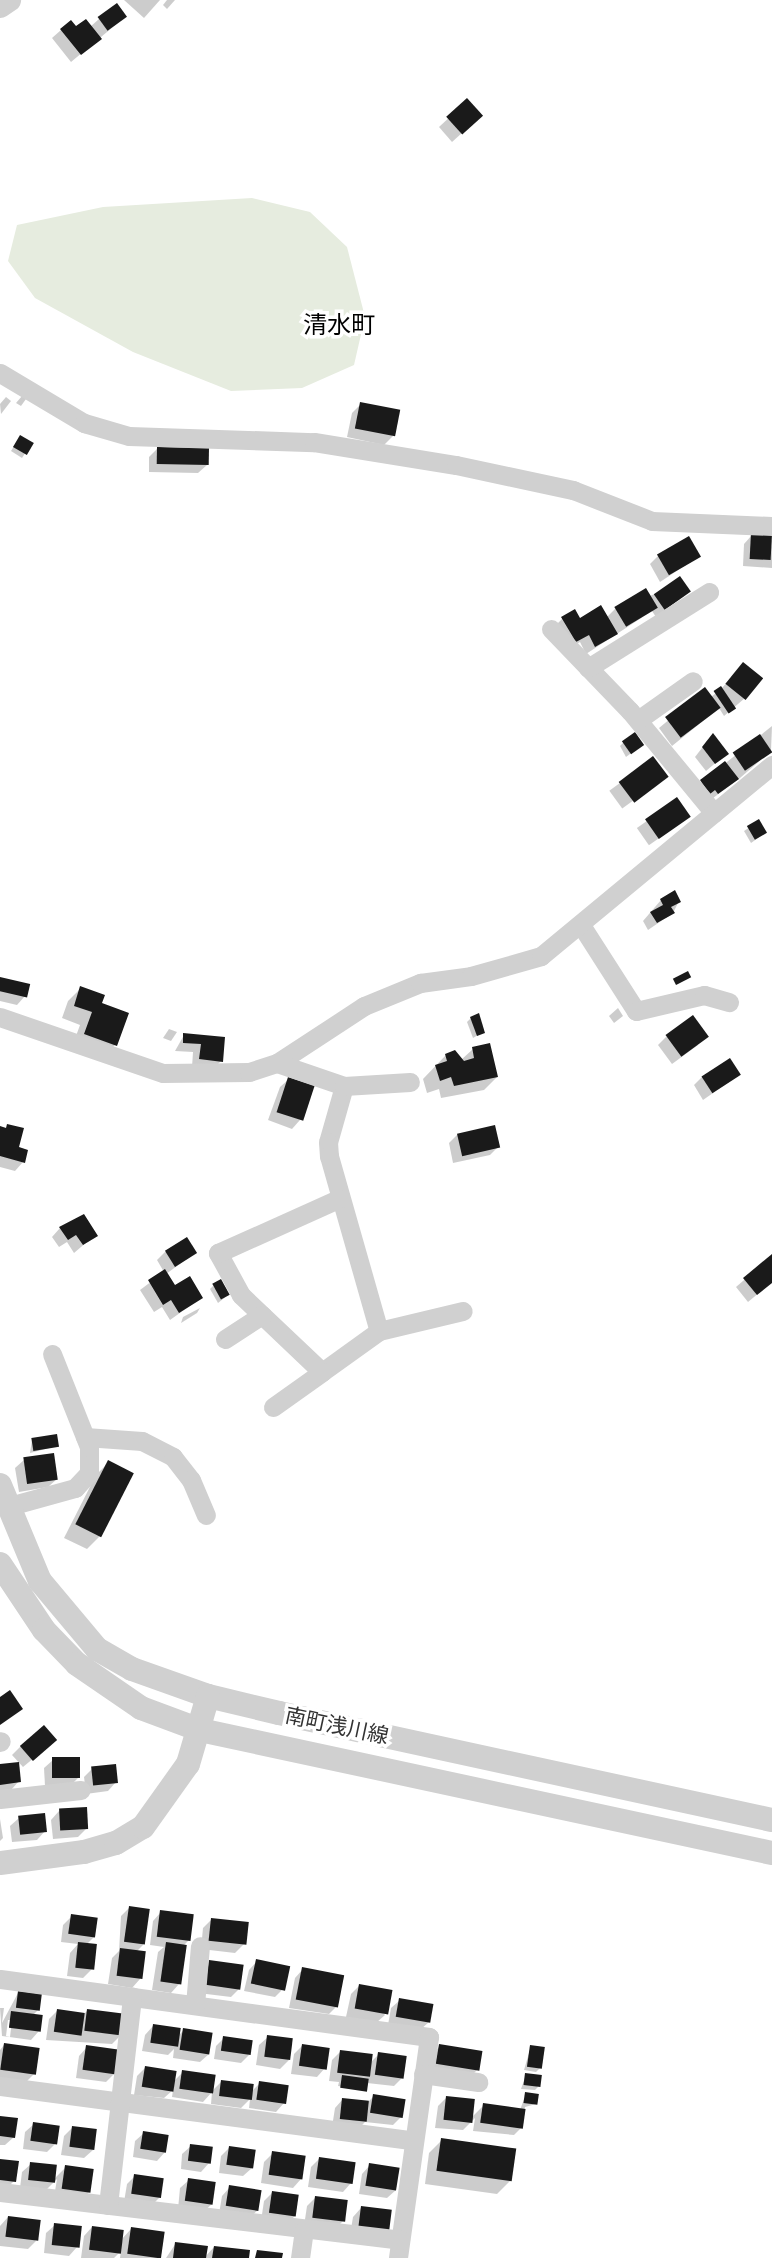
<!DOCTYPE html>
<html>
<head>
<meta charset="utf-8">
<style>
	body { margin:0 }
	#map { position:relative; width:772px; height:2258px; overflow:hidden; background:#fff; font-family:Quicksand,"Noto Sans JP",sans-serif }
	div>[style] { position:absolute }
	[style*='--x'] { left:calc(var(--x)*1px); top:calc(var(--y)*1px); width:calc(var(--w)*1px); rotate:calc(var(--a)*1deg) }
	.green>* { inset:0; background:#e6ecdf }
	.shadow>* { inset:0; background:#0003; transform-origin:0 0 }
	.building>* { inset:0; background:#1a1a1a; transform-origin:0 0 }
	.minor>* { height:19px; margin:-9.5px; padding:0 9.5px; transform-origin:9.5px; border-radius:9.5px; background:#d0d0d0 }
	.tertiary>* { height:24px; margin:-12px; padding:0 12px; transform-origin:12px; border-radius:12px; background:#d0d0d0 }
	span { translate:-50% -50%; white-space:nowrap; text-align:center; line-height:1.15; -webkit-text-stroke:7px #fff; paint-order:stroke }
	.street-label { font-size:21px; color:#333 }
	.quarter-label { font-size:24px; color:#000 }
</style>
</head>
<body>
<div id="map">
	<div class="green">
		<i style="clip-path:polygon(252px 198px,310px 212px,347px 247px,365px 317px,354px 365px,302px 388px,231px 391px,133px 352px,35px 298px,8px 261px,17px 225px,103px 207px)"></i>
	</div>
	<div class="shadow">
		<i style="clip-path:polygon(124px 0,160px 0,144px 18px)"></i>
		<i style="clip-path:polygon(167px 0,175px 0,167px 9px,163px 5px)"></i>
		<i style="clip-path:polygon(125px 17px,71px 62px,52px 38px,61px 30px,90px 27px,99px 19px)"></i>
		<i style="clip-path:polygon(467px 101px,472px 124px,452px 142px,439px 127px)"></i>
		<i style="clip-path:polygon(22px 396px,26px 399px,21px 406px,16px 403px)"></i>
		<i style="clip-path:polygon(6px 397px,11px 401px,1px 414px,0 404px)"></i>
		<i style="clip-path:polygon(361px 404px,393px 436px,384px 445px,347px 437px,352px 413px)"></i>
		<i style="clip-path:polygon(17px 441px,31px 444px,22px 458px,11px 451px)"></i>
		<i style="clip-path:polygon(158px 448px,207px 465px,198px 473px,149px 472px,149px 457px)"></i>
		<i style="clip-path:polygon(752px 535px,772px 536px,772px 568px,743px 566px,744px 544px)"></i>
		<i style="clip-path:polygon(658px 556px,698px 557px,660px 582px,650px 564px)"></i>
		<i style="clip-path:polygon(688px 592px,656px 617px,652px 611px,586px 654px,580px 642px,567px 650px,554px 627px,563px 618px,606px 618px,615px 609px,655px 594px)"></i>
		<i style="clip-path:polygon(743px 665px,745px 698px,724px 716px,719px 708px,672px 746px,659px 728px,705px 690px,711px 697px,721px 689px)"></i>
		<i style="clip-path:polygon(772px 726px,771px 751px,740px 778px,709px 801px,693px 789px)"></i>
		<i style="clip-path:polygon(712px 735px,726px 754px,706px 771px,695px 757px)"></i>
		<i style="clip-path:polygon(623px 743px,642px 745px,626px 757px,620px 746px)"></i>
		<i style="left:653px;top:759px;width:22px;height:54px;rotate:54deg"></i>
		<i style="left:677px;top:800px;width:21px;height:49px;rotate:55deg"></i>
		<i style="clip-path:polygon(759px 821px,765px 833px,751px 843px,744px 831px)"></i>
		<i style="clip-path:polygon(674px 893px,679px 901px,673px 913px,648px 930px,643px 921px,661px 900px)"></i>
		<i style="clip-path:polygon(0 979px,25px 996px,17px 1005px,0 1001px)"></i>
		<i style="clip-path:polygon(81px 988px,100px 1004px,115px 1045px,102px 1058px,72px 1047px,80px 1025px,62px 1018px,68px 1001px)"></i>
		<i style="clip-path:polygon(618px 1008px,623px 1016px,614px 1023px,609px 1016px)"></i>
		<i style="clip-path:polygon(471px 1018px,483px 1032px,473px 1038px,467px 1022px)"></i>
		<i style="clip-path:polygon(169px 1029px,177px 1032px,171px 1041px,163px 1038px)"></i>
		<i style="clip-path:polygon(184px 1035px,223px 1038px,221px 1061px,213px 1069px,192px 1067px,193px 1052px,175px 1051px)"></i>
		<i style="clip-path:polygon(666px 1037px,698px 1045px,672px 1064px,658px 1045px)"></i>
		<i style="clip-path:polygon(473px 1049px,497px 1077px,484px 1090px,441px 1098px,439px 1089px,427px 1093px,423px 1079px,446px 1055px,461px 1060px)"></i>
		<i style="clip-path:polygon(739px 1075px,703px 1100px,694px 1085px,702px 1077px)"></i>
		<i style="clip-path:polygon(289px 1079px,300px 1120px,292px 1129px,268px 1120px,280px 1087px)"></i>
		<i style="clip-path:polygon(0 1127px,22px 1130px,16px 1148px,23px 1162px,15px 1171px,0 1167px)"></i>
		<i style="clip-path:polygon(458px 1134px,498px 1147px,490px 1155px,453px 1163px,449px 1143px)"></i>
		<i style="clip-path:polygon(60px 1228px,95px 1235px,74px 1253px,67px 1242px,59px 1247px,52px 1237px)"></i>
		<i style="clip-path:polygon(165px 1252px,195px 1253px,166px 1274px,174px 1288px,201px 1298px,170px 1320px,162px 1307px,154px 1312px,140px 1290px,164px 1272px,157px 1260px)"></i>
		<i style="clip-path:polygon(772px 1256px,772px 1282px,748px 1302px,736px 1287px)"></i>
		<i style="clip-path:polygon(213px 1286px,228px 1295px,218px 1303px,210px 1289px)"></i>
		<i style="clip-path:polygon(200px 1308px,197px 1313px,181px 1323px,183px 1317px)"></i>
		<i style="clip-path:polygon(32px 1440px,57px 1446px,30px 1453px)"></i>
		<i style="clip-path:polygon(24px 1460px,57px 1479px,48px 1487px,19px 1492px,15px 1468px)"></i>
		<i style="clip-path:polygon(109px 1462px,132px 1473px,100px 1536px,87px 1549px,64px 1538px,96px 1475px)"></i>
		<i style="clip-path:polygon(20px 1747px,46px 1748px,23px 1767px,12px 1755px)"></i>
		<i style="clip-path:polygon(53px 1760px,79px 1777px,70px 1786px,45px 1786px,44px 1768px)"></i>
		<i style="clip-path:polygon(0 1766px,19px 1781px,11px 1790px,0 1791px)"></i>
		<i style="clip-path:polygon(92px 1769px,116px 1782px,108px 1791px,86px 1794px,84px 1777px)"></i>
		<i style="clip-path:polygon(59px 1811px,87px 1828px,78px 1837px,53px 1839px,51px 1820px)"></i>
		<i style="clip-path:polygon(19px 1818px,45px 1831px,37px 1840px,12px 1842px,10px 1826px)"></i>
		<i style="clip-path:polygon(0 1819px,3px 1838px,0 1841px)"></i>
		<i style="clip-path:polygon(130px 1907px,143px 1945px,136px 1952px,140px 1979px,132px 1988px,108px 1984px,112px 1958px,119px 1951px,121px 1916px)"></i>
		<i style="clip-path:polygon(161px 1912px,189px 1940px,183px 1946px,179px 1984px,171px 1993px,152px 1990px,158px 1952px,164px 1947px,150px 1945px,153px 1921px)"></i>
		<i style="clip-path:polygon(72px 1916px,94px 1937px,86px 1945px,92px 1969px,83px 1978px,67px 1976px,70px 1953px,78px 1944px,61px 1942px,63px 1925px)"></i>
		<i style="clip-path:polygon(212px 1919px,244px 1944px,235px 1953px,201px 1949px,203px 1928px)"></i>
		<i style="clip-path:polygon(257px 1961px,283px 1989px,275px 1997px,244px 1991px,249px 1970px)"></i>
		<i style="clip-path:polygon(209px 1962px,239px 1989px,231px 1997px,198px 1993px,201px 1971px)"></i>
		<i style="clip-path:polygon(303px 1969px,337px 2006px,329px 2014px,289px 2008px,295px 1978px)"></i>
		<i style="clip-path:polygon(359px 1986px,385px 2015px,376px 2023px,346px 2017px,351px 1994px)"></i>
		<i style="clip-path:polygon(evenodd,18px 1993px,38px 2010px,32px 2016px,39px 2031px,31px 2040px,2px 2036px,0 2008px,4px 2008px,2px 2023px,18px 1993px,8px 2020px,12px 2020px,10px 2037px,6px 2036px,8px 2020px)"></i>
		<i style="clip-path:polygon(400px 2000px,429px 2022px,420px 2030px,388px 2025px,391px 2008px)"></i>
		<i style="clip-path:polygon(57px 2011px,84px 2014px,87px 2011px,120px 2036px,112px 2044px,46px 2040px,49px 2019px)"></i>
		<i style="clip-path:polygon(153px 2026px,178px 2036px,184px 2030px,209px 2054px,200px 2062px,173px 2058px,174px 2049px,168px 2055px,142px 2051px,145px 2035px)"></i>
		<i style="clip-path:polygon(268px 2037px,289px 2060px,280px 2069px,256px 2065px,259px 2045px)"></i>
		<i style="clip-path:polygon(224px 2038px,249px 2055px,241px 2063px,214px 2059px,216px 2046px)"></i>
		<i style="clip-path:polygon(4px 2045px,34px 2074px,26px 2082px,0 2079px,0 2050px)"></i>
		<i style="clip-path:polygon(302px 2046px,325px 2068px,317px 2077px,291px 2074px,294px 2054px)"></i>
		<i style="clip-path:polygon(440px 2046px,477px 2070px,469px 2078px,429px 2072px,432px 2055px)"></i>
		<i style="clip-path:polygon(531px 2046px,540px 2068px,536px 2072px,524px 2070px)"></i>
		<i style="clip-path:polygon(87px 2047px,115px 2073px,106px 2082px,76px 2078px,79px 2056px)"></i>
		<i style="clip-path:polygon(340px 2052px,370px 2063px,379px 2054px,402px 2078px,394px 2086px,367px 2083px,365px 2090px,338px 2086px,339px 2082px,329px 2081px,332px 2060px)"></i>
		<i style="clip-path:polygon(145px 2068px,174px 2081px,183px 2072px,212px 2091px,221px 2082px,251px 2092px,260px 2083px,284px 2103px,276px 2112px,249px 2108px,250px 2099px,241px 2108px,211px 2104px,212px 2092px,203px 2102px,172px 2097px,173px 2090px,164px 2098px,134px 2095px,137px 2076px)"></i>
		<i style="clip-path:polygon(526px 2075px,538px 2087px,535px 2090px,521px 2089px)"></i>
		<i style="clip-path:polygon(526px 2094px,536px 2104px,525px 2107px,522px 2127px,514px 2135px,473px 2131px,475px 2118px,463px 2130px,435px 2128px,438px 2106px,446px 2098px,472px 2117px,484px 2105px,520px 2110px)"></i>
		<i style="clip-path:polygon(374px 2096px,401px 2117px,393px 2125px,365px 2122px,356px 2131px,332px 2127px,335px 2108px,343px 2099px,367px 2103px)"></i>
		<i style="clip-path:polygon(0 2117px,14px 2137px,5px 2145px,0 2145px)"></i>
		<i style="clip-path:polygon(34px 2124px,55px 2144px,47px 2152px,23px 2149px,25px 2132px)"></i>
		<i style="clip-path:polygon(72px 2128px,93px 2150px,84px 2158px,61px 2155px,64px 2136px)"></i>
		<i style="clip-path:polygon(144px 2133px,165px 2152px,157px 2161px,133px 2157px,135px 2141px)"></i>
		<i style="clip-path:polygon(442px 2140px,510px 2181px,497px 2194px,425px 2184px,429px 2153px)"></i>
		<i style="clip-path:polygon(191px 2146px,209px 2163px,201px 2172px,181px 2169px,182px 2154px)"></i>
		<i style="clip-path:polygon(229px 2148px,252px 2168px,243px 2176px,219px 2173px,221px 2156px)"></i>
		<i style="clip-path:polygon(273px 2153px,301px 2179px,293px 2188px,261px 2183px,264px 2162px)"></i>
		<i style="clip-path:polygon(319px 2159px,351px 2183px,343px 2192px,308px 2187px,311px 2167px)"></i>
		<i style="clip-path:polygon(0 2160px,14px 2181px,6px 2189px,0 2189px)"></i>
		<i style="clip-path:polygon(31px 2164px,53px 2180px,66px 2167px,89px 2192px,81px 2201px,54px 2197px,57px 2179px,44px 2192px,20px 2188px,22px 2172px)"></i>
		<i style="clip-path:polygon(370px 2165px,396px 2190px,387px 2198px,359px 2194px,362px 2174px)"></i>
		<i style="clip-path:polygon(135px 2176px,160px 2197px,152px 2205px,124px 2202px,127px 2184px)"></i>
		<i style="clip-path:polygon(189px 2180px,212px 2204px,203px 2212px,178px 2209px,180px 2188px)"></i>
		<i style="clip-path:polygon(230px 2187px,258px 2210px,249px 2218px,219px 2214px,222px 2196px)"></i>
		<i style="clip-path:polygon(272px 2193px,295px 2216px,286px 2224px,261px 2221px,264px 2201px)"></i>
		<i style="clip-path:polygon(315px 2198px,343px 2221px,334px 2230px,304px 2226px,307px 2206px)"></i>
		<i style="clip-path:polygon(361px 2208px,390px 2212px,350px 2235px,353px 2217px)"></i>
		<i style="clip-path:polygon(8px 2217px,36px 2241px,28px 2249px,0 2246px,0 2226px)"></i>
		<i style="clip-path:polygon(55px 2225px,77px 2247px,69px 2256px,44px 2253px,46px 2233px)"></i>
		<i style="clip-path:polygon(92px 2227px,121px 2240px,131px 2229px,163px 2233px,159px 2258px,120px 2258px,121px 2251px,114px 2258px,81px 2258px,84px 2236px)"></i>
		<i style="clip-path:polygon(176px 2243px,205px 2257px,214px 2247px,247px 2258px,166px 2258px)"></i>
	</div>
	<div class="building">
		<i style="left:117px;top:3px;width:17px;height:24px;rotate:54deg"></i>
		<i style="clip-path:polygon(86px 19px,102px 39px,81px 55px,60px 29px,71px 20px,76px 26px)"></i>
		<i style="left:467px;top:98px;width:24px;height:28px;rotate:48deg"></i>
		<i style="left:360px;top:402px;width:41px;height:27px;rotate:11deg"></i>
		<i style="left:20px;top:435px;width:16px;height:14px;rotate:30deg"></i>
		<i style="left:157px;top:447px;width:52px;height:17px;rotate:1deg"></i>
		<i style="left:751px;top:533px;width:21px;height:26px;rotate:3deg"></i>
		<i style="left:689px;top:536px;width:24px;height:37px;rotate:60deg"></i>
		<i style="left:680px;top:576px;width:19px;height:32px;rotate:55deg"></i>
		<i style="left:646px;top:588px;width:23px;height:37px;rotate:59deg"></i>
		<i style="clip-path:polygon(601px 605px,618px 634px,595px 647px,589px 635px,576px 642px,561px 617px,575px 609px,580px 618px)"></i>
		<i style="left:743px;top:662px;width:26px;height:28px;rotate:39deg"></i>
		<i style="left:721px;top:686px;width:27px;height:9px;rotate:56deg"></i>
		<i style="left:705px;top:687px;width:26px;height:50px;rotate:53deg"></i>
		<i style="left:635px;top:732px;width:16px;height:16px;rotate:55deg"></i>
		<i style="clip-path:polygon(713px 733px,729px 754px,715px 764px,702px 747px)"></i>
		<i style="left:760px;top:734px;width:22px;height:33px;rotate:56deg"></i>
		<i style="left:653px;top:756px;width:26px;height:43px;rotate:53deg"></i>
		<i style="clip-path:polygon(725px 761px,739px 779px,718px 794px,715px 790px,710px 794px,700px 780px)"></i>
		<i style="left:677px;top:797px;width:24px;height:39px;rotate:55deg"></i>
		<i style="left:759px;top:819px;width:16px;height:14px;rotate:60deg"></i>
		<i style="clip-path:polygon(675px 890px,681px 902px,671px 907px,675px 913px,657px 923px,650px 912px,663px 905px,660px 899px)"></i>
		<i style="left:688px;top:971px;width:7px;height:17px;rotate:63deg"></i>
		<i style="left:0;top:977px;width:31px;height:14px;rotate:13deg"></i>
		<i style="clip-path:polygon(80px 986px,105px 995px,102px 1003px,129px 1013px,117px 1046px,84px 1034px,92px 1012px,74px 1006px)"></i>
		<i style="clip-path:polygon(479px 1013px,485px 1033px,477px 1036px,470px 1017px)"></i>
		<i style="left:693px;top:1015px;width:27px;height:34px;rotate:54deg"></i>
		<i style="clip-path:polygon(183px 1033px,225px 1037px,223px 1062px,199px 1059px,201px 1044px,183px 1043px)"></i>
		<i style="clip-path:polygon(490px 1043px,498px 1077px,454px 1086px,451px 1077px,440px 1081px,435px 1065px,447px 1061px,445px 1054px,455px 1050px,464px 1061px,474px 1058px,472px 1047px)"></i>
		<i style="left:730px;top:1058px;width:20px;height:34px;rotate:57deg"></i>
		<i style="left:288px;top:1077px;width:28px;height:37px;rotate:18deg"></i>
		<i style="clip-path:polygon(7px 1124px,24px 1128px,19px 1147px,28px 1150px,25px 1163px,0 1156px,0 1126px,6px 1128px)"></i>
		<i style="left:495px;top:1125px;width:23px;height:39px;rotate:77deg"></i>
		<i style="clip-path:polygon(84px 1214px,98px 1236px,83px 1245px,76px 1235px,68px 1240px,59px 1227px)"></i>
		<i style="left:187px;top:1237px;width:19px;height:26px;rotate:58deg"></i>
		<i style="clip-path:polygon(772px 1254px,772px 1283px,757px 1295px,743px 1278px)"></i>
		<i style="clip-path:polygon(165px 1269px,175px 1285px,190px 1276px,203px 1298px,179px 1313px,171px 1300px,163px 1305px,148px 1280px)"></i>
		<i style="left:221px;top:1279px;width:18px;height:10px;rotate:61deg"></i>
		<i style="left:57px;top:1434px;width:13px;height:26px;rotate:81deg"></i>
		<i style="left:54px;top:1453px;width:27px;height:31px;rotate:82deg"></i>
		<i style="left:108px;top:1460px;width:29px;height:72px;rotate:27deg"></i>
		<i style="clip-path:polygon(10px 1690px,23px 1709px,0 1725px,0 1697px)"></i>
		<i style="left:44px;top:1725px;width:20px;height:32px;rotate:49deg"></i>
		<i style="left:80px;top:1757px;width:21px;height:28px;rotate:90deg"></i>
		<i style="clip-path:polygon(19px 1762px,21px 1782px,0 1785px,0 1764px)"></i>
		<i style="left:116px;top:1764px;width:19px;height:25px;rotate:84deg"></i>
		<i style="left:87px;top:1807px;width:22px;height:28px;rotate:87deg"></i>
		<i style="left:45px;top:1813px;width:19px;height:27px;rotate:84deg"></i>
		<i style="left:129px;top:1906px;width:21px;height:36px;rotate:8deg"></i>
		<i style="left:160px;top:1910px;width:34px;height:27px;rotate:7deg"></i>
		<i style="left:71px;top:1914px;width:27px;height:20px;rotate:8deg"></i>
		<i style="left:211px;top:1918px;width:38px;height:23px;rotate:6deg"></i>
		<i style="left:78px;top:1942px;width:19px;height:26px;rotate:6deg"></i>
		<i style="left:166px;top:1942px;width:21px;height:40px;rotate:8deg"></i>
		<i style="left:120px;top:1948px;width:26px;height:28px;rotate:7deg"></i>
		<i style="left:256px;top:1959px;width:35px;height:25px;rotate:12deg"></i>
		<i style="left:209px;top:1960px;width:35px;height:25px;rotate:8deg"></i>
		<i style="left:302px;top:1967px;width:43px;height:33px;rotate:11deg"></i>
		<i style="left:359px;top:1984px;width:34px;height:25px;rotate:10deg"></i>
		<i style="left:18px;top:1991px;width:24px;height:17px;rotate:7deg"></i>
		<i style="left:399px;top:1998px;width:35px;height:19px;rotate:10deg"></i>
		<i style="left:57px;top:2009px;width:28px;height:23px;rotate:8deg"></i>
		<i style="left:87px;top:2009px;width:38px;height:22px;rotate:7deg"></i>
		<i style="left:11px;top:2011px;width:32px;height:17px;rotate:7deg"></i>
		<i style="left:153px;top:2024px;width:28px;height:19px;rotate:8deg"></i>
		<i style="left:183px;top:2028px;width:30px;height:22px;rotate:9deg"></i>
		<i style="left:267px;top:2035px;width:26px;height:22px;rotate:7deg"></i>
		<i style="left:223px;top:2036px;width:30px;height:15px;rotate:8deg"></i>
		<i style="left:4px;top:2043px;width:36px;height:27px;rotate:8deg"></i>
		<i style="left:302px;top:2044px;width:28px;height:22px;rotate:8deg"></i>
		<i style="left:439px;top:2044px;width:44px;height:20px;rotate:9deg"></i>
		<i style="left:86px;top:2045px;width:34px;height:25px;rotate:8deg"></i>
		<i style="left:530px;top:2045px;width:15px;height:22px;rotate:8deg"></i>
		<i style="left:340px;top:2050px;width:33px;height:23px;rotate:7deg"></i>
		<i style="left:378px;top:2052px;width:29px;height:23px;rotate:8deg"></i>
		<i style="left:145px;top:2066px;width:32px;height:21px;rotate:9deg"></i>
		<i style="left:182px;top:2070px;width:34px;height:19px;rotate:8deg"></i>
		<i style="left:525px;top:2073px;width:17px;height:12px;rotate:7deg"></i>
		<i style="left:342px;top:2075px;width:27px;height:13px;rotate:8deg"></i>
		<i style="left:221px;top:2080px;width:33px;height:16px;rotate:7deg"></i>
		<i style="left:259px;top:2081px;width:30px;height:19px;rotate:8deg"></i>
		<i style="left:525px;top:2092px;width:14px;height:11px;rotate:8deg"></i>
		<i style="left:373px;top:2094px;width:33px;height:19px;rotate:9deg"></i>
		<i style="left:446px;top:2096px;width:29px;height:24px;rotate:6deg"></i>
		<i style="left:342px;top:2098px;width:27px;height:21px;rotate:6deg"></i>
		<i style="left:483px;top:2103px;width:43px;height:20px;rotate:8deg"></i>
		<i style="clip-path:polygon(0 2116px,18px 2118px,15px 2138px,0 2136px)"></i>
		<i style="left:33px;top:2122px;width:27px;height:19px;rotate:8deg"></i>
		<i style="left:72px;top:2126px;width:25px;height:21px;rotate:7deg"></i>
		<i style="left:143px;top:2131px;width:26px;height:18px;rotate:9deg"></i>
		<i style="left:441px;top:2138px;width:76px;height:33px;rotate:8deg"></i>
		<i style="left:190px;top:2144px;width:23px;height:17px;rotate:7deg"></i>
		<i style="left:229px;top:2146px;width:27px;height:19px;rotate:8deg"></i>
		<i style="left:272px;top:2151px;width:34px;height:24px;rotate:8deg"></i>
		<i style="left:319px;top:2157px;width:37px;height:22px;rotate:8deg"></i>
		<i style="clip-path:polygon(0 2159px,19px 2161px,16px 2182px,0 2180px)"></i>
		<i style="left:30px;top:2162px;width:27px;height:18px;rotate:6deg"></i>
		<i style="left:369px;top:2163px;width:31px;height:23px;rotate:9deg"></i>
		<i style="left:65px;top:2165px;width:29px;height:24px;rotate:8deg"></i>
		<i style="left:134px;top:2174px;width:30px;height:20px;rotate:8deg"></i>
		<i style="left:188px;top:2178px;width:28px;height:23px;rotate:8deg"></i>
		<i style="left:229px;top:2185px;width:33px;height:21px;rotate:9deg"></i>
		<i style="left:272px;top:2191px;width:27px;height:22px;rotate:8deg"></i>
		<i style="left:315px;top:2196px;width:33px;height:22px;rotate:7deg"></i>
		<i style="left:361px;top:2206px;width:31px;height:21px;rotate:7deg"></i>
		<i style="left:8px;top:2216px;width:33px;height:21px;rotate:7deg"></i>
		<i style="left:54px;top:2223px;width:28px;height:22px;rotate:6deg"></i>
		<i style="left:92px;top:2226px;width:32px;height:24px;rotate:7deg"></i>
		<i style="left:131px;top:2227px;width:34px;height:27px;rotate:8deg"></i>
		<i style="clip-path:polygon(175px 2242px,208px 2246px,206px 2258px,173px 2258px)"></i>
		<i style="clip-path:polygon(214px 2246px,250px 2250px,249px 2258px,212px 2258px)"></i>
		<i style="clip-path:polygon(257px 2250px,283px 2253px,282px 2258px,255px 2258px)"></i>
	</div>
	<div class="minor">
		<i style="--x:0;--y:373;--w:98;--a:30.8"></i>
		<i style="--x:84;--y:423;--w:47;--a:16.1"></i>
		<i style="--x:129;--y:436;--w:185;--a:1.9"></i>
		<i style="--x:314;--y:442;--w:144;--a:9.2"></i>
		<i style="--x:456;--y:465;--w:120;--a:12.1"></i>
		<i style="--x:573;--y:490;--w:85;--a:21.4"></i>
		<i style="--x:652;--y:521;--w:120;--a:2.4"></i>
		<i style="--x:551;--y:629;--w:114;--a:46.1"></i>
		<i style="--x:630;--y:711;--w:132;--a:50.5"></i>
		<i style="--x:588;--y:668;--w:143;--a:-32.1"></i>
		<i style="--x:638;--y:720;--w:67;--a:-35.3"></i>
		<i style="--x:581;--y:925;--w:102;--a:57.4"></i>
		<i style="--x:636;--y:1011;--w:70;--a:-13.2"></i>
		<i style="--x:704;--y:995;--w:26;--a:16"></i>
		<i style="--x:0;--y:1017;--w:172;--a:19"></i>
		<i style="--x:163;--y:1073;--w:86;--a:-0.7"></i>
		<i style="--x:249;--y:1072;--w:29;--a:-18"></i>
		<i style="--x:277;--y:1063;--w:104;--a:-33.2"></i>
		<i style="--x:364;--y:1006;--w:61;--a:-22.3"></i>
		<i style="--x:420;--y:983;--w:51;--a:-7.8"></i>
		<i style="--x:471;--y:976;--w:73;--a:-15.9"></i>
		<i style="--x:541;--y:956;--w:300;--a:-39.6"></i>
		<i style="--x:277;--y:1063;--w:71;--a:18.9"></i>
		<i style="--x:344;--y:1086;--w:58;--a:105.9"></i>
		<i style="--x:328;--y:1142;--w:14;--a:86"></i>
		<i style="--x:329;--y:1156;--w:182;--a:74.1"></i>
		<i style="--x:379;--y:1331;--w:70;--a:144.3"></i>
		<i style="--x:322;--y:1372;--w:112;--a:-136.5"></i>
		<i style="--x:241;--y:1295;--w:48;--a:-118.7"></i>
		<i style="--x:218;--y:1253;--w:132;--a:-24.2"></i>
		<i style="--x:344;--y:1086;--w:66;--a:-3.5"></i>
		<i style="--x:379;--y:1331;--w:86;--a:-13.4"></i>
		<i style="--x:225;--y:1339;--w:44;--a:-33"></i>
		<i style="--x:273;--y:1407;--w:60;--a:-35.5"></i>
		<i style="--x:85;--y:1437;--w:57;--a:4"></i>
		<i style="--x:142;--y:1441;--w:35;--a:27"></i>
		<i style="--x:173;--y:1457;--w:29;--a:52"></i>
		<i style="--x:191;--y:1480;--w:38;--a:67"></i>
		<i style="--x:6;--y:1507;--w:72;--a:-15.4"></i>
		<i style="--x:75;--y:1488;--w:21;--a:-47"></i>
		<i style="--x:89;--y:1473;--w:26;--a:-90"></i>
		<i style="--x:89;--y:1447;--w:100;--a:-111.7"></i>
		<i style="--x:0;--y:1742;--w:1;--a:-45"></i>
		<i style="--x:0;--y:1799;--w:81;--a:-6.4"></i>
		<i style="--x:0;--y:1979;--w:433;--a:7.7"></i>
		<i style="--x:429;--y:2037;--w:223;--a:98"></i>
		<i style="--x:195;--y:2005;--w:59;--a:-85.2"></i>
		<i style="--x:423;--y:2074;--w:56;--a:8.3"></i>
		<i style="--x:0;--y:2086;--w:416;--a:7.5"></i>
		<i style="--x:0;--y:2192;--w:403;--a:6.8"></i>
		<i style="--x:108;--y:2205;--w:210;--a:-83.4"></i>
		<i style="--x:300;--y:2258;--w:28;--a:-82"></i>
	</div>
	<div class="tertiary">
		<i style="--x:0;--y:6;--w:11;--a:-34"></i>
		<i style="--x:0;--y:1485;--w:104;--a:67.4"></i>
		<i style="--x:40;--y:1581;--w:89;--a:50"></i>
		<i style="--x:97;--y:1649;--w:40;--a:29.7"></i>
		<i style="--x:132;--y:1669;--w:81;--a:19.6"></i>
		<i style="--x:208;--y:1696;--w:73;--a:13.5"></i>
		<i style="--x:279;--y:1713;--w:504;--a:12.25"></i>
		<i style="--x:0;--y:1564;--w:79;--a:56.3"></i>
		<i style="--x:44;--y:1630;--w:47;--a:45.9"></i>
		<i style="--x:77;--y:1664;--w:78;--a:34.5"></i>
		<i style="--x:141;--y:1708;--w:63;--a:20.4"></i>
		<i style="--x:200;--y:1730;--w:585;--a:12.14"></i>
		<i style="--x:0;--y:1863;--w:85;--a:-7.5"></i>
		<i style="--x:84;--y:1852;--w:33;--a:-16"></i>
		<i style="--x:116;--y:1843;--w:31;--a:-31"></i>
		<i style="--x:143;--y:1827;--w:77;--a:-54.5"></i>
		<i style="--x:188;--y:1764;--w:71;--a:-73.6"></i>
	</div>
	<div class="street-label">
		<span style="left:337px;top:1725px;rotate:12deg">南町浅川線</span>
	</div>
	<div class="quarter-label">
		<span style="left:339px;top:325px">清水町</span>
	</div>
</div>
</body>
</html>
